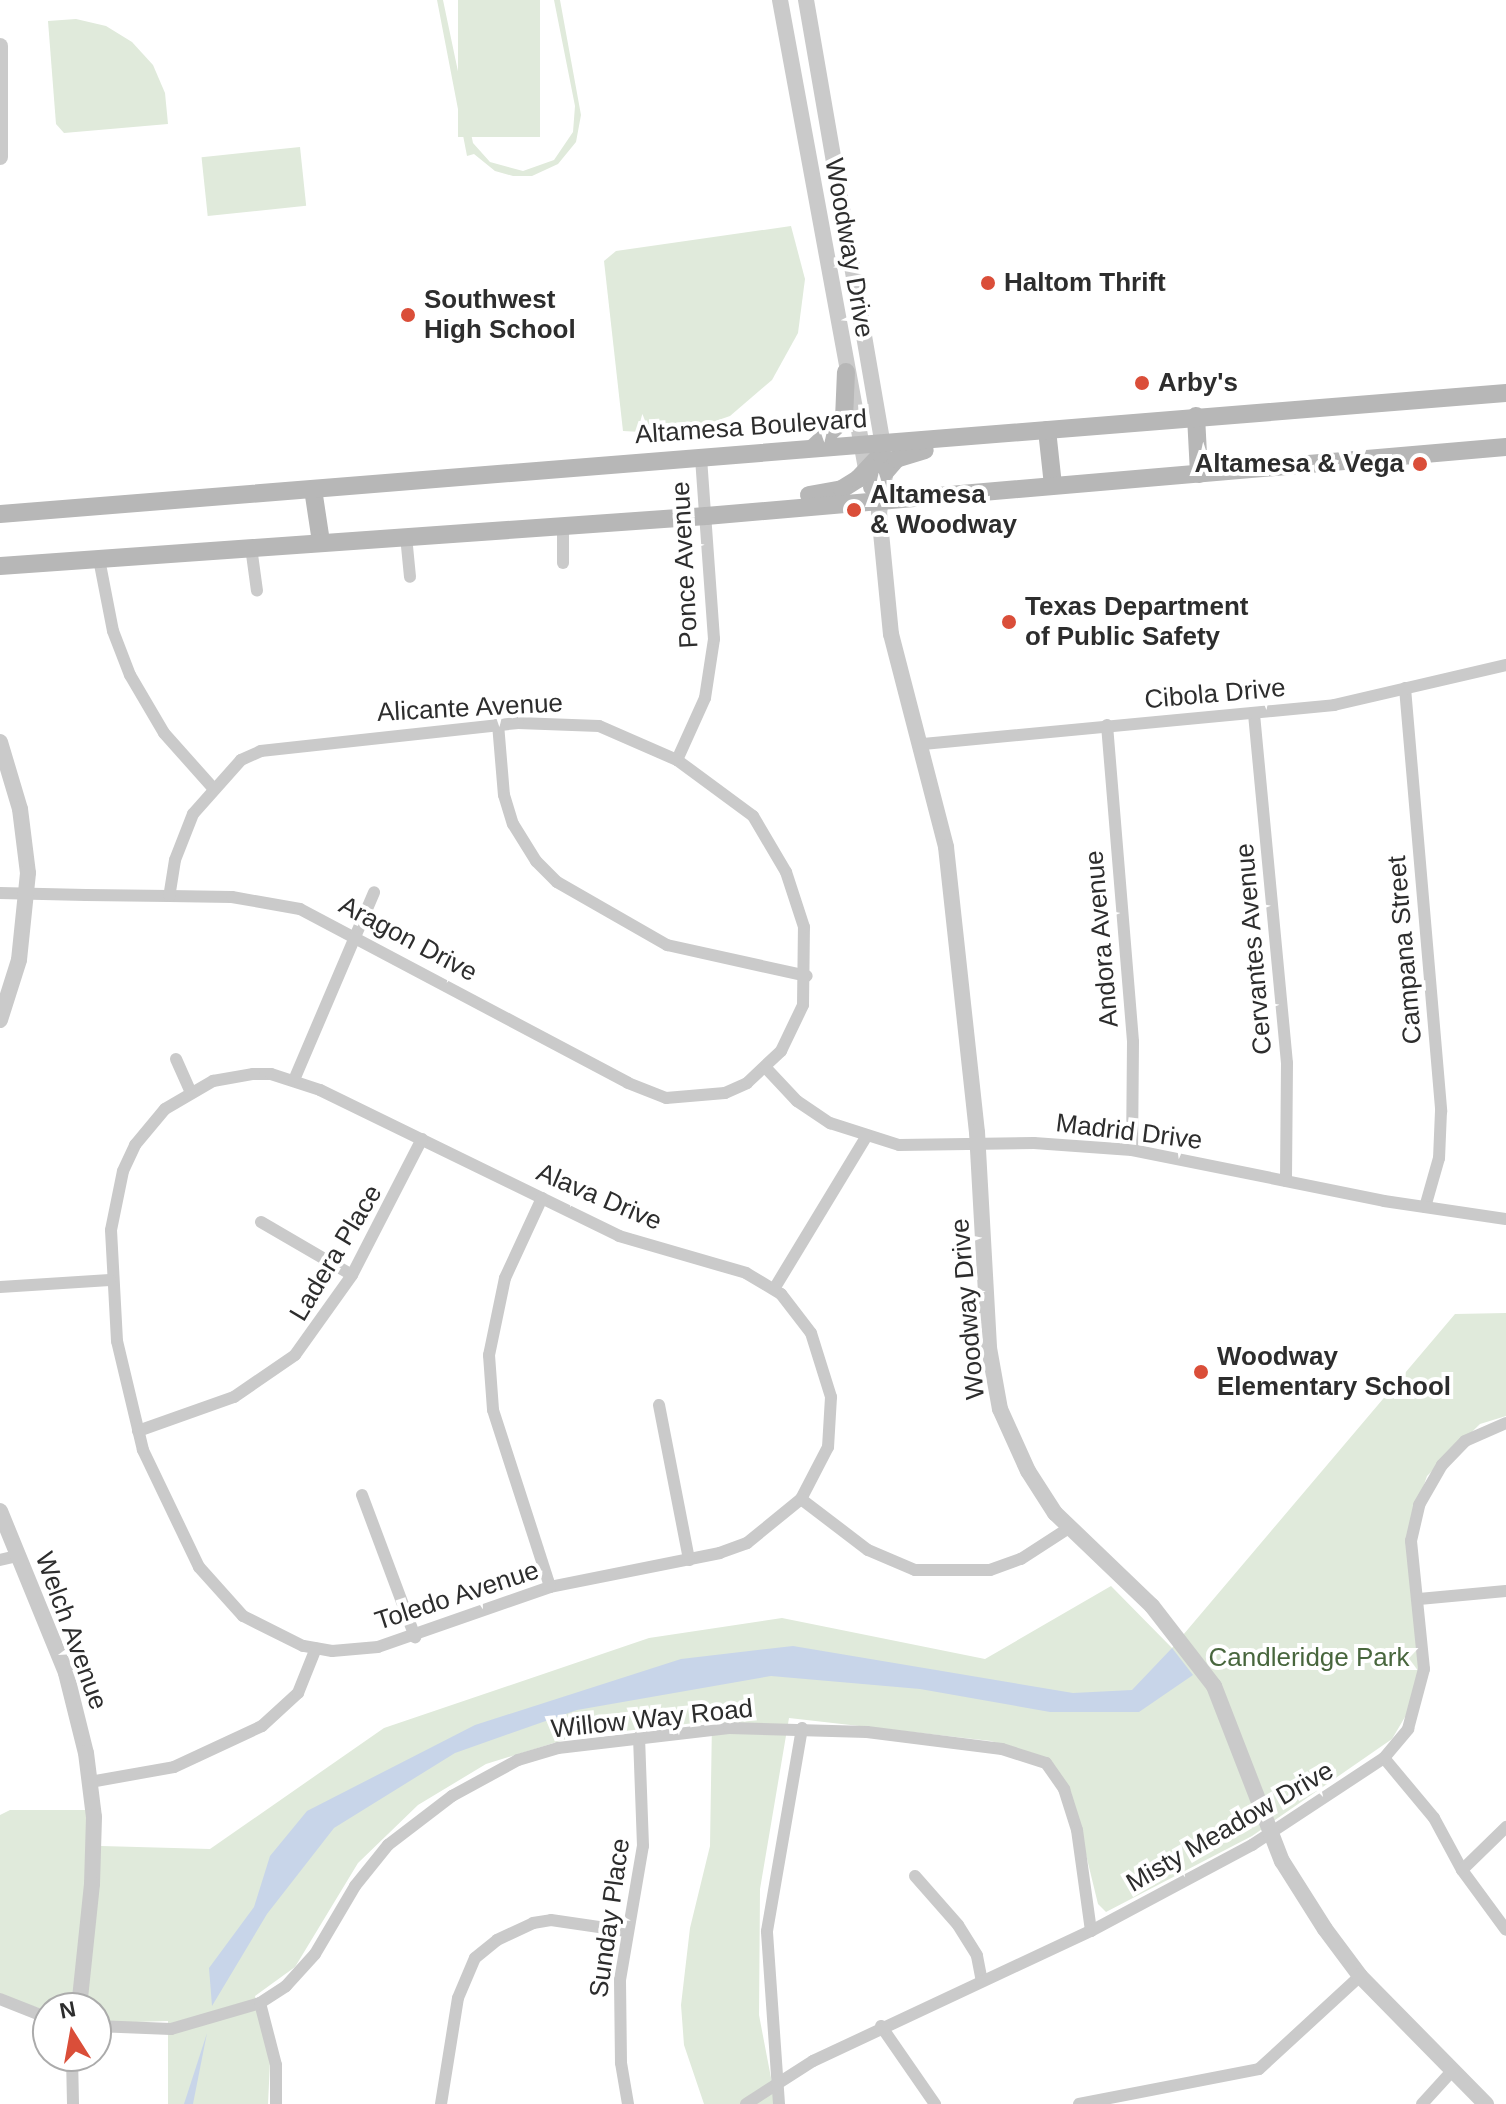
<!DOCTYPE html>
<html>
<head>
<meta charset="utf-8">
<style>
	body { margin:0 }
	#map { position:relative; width:1506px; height:2104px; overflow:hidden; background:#fff; font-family:Helvetica,sans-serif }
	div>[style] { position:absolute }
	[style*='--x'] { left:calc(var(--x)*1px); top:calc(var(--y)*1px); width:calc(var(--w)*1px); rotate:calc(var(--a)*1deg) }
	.green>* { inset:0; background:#e0eadb; transform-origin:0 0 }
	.water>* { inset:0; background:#c8d5e9 }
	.minor>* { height:12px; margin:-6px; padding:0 6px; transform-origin:6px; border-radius:6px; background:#cacaca }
	.tertiary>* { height:16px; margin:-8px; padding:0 8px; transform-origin:8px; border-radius:8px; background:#cacaca }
	.secondary>* { height:18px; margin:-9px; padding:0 9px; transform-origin:9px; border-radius:9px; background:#b7b7b7 }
	.dots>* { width:22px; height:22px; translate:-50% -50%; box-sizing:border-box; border:4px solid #fff; border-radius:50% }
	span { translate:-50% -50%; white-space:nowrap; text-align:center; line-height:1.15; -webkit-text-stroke:8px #fff; paint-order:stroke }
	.street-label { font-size:26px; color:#2d2d2d }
	.poi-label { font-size:26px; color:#2d2d2d; font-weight:700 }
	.left { translate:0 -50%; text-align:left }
	.right { translate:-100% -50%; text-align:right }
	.park-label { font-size:26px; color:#48663d }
	.north { position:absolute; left:32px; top:1992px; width:80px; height:80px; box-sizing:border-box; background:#fff; border:2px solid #ababab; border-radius:50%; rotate:349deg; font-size:22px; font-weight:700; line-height:32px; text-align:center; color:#2d2d2d }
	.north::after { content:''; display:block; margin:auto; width:28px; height:36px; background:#da4e39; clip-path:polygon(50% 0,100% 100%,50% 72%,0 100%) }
</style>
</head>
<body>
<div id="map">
	<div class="green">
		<i style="clip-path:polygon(437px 0,443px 0,473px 143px,490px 162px,523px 171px,554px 160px,573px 132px,575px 106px,554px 0,560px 0,581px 115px,576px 142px,558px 164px,532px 176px,513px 176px,495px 171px,474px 154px,467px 156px)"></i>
		<i style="left:458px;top:0;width:82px;height:137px"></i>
		<i style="clip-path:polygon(76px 19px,106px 26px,132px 42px,153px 65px,165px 93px,168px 124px,64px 133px,56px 124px,48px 21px)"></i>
		<i style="left:300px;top:147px;width:59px;height:99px;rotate:84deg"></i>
		<i style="clip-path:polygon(791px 226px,805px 279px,798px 333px,772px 380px,730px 416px,678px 434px,623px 431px,604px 261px,616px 251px)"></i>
		<i style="clip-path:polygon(1506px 1313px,1506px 1416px,1480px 1424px,1427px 1476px,1409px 1530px,1422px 1667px,1415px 1700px,1392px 1739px,1252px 1836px,1106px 1912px,1098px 1904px,1071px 1793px,1033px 1754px,991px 1741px,789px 1718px,760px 1889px,759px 2015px,776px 2104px,704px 2104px,684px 2045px,681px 2005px,690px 1928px,710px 1846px,712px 1721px,573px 1737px,486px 1764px,418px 1805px,358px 1863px,295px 1967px,255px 1996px,270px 2062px,268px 2104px,168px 2104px,168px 2021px,102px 2023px,96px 2021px,96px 2008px,48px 2011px,0 1996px,0 1815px,10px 1810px,98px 1810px,101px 1846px,210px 1849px,384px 1728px,649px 1638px,782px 1618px,985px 1659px,1111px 1586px,1172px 1648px,1455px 1314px)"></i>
	</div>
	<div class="water">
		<i style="clip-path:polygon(793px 1646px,1073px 1693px,1132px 1690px,1172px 1648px,1193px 1675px,1139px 1712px,1050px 1712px,920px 1689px,771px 1676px,577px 1710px,455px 1753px,334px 1828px,267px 1914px,212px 2006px,209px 1968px,254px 1907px,270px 1856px,307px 1811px,475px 1725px,681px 1659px)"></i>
		<i style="clip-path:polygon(207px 2033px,193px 2104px,184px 2104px)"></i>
	</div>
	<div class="minor">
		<i style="--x:563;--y:525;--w:38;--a:90"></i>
		<i style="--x:406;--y:536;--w:41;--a:84.4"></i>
		<i style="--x:251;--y:547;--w:44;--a:82.2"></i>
		<i style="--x:99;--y:559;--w:73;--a:79"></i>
		<i style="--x:113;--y:631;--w:47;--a:68.9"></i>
		<i style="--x:130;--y:675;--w:67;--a:59.6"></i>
		<i style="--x:164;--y:733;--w:74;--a:48.3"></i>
		<i style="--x:1405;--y:688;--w:425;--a:85.1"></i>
		<i style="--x:1441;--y:1111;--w:47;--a:92.4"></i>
		<i style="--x:1439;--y:1158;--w:51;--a:105.9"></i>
		<i style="--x:1254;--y:714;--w:351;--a:84.6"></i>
		<i style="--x:1287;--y:1063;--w:118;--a:90.5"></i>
		<i style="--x:498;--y:724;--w:71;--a:85.2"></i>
		<i style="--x:504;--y:795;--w:30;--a:73"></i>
		<i style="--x:513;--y:824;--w:44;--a:58.1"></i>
		<i style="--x:536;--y:861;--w:30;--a:45"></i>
		<i style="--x:557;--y:882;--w:127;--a:29.8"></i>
		<i style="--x:667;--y:945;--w:143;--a:12.5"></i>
		<i style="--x:1107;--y:725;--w:318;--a:85.3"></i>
		<i style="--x:1133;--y:1042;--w:108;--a:90.5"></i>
		<i style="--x:923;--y:744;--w:413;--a:-5.4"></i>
		<i style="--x:1334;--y:705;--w:177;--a:-13.1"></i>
		<i style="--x:677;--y:760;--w:68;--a:-65.7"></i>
		<i style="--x:705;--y:698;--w:60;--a:-81.3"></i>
		<i style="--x:714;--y:639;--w:182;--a:-94.1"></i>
		<i style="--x:0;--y:893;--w:86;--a:1.3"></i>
		<i style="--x:86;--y:895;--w:83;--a:0.7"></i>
		<i style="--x:169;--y:896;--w:63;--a:0.9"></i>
		<i style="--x:232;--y:897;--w:69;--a:10"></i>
		<i style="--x:300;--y:909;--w:371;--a:27.9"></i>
		<i style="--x:628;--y:1083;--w:41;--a:21.5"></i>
		<i style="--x:666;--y:1098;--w:59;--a:-4.8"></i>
		<i style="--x:725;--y:1093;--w:24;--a:-24"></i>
		<i style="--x:747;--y:1083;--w:47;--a:-43.3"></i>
		<i style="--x:781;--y:1051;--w:51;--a:-64.4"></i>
		<i style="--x:803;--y:1005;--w:78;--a:-89.3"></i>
		<i style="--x:804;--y:927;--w:58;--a:-108.1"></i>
		<i style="--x:786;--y:872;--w:65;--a:-120.5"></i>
		<i style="--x:753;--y:816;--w:94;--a:-143.6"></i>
		<i style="--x:677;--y:760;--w:85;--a:-156.4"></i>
		<i style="--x:599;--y:726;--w:81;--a:-177.9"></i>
		<i style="--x:518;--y:723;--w:259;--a:173.8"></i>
		<i style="--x:261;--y:751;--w:22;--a:156"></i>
		<i style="--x:241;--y:760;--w:72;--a:131.6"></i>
		<i style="--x:193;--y:814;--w:49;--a:111.4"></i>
		<i style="--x:175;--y:860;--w:36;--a:99"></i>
		<i style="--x:176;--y:1059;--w:36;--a:66"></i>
		<i style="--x:766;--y:1068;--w:45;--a:46.8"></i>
		<i style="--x:797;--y:1101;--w:40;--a:34"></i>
		<i style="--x:830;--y:1123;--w:72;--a:17.7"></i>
		<i style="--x:899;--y:1145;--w:135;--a:-0.8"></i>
		<i style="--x:1034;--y:1143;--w:98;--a:4.1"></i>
		<i style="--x:1132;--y:1150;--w:257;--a:11.4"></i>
		<i style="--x:1384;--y:1201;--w:123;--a:8.4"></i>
		<i style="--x:253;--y:1074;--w:18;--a:0"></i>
		<i style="--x:271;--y:1074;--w:52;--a:18.1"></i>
		<i style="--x:320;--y:1090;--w:333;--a:26"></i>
		<i style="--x:619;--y:1236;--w:132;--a:16.2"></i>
		<i style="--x:746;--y:1273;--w:41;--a:31"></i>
		<i style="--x:781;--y:1294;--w:49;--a:52.4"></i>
		<i style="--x:811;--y:1333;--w:67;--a:72.6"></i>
		<i style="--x:831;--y:1397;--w:50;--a:93.4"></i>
		<i style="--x:828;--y:1447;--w:59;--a:117.4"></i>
		<i style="--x:801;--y:1499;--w:70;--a:140.8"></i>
		<i style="--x:747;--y:1543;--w:29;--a:160"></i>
		<i style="--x:720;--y:1553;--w:173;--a:168.7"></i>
		<i style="--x:550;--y:1587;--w:182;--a:160.8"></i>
		<i style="--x:378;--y:1647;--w:46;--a:175"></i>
		<i style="--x:332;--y:1651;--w:29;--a:-170"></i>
		<i style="--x:303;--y:1646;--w:67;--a:-153.4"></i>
		<i style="--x:243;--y:1616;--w:66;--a:-131.9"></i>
		<i style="--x:199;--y:1567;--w:130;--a:-115.6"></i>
		<i style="--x:143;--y:1450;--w:112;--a:-103.4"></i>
		<i style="--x:117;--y:1341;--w:111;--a:-93.1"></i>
		<i style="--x:111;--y:1230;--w:60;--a:-78.5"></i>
		<i style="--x:123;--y:1171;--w:29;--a:-65"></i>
		<i style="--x:135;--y:1145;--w:47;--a:-50.2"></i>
		<i style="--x:165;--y:1109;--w:56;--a:-30.3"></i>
		<i style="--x:213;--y:1081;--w:41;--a:-9.9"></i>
		<i style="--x:294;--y:1080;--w:204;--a:-66.9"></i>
		<i style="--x:542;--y:1198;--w:88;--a:114.8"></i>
		<i style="--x:505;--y:1278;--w:79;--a:101.7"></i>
		<i style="--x:489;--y:1355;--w:55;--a:85.8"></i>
		<i style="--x:493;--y:1410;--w:186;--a:72.1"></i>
		<i style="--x:261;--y:1222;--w:105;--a:30.2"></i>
		<i style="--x:0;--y:1287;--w:110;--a:-3.6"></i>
		<i style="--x:774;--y:1289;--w:178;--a:-58.8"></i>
		<i style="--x:659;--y:1405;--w:158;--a:79"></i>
		<i style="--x:138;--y:1431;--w:102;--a:-19.5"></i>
		<i style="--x:234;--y:1397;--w:74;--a:-34.5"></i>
		<i style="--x:295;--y:1355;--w:98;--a:-54.5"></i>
		<i style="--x:352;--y:1275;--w:153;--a:-62.8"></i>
		<i style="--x:362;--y:1495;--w:152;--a:69.5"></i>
		<i style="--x:801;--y:1499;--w:84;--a:37.3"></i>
		<i style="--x:868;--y:1550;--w:51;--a:23.1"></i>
		<i style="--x:915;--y:1570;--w:75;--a:0"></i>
		<i style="--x:990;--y:1570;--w:33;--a:-20"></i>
		<i style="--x:1021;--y:1559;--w:57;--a:-32.9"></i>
		<i style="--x:0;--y:1560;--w:18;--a:-13"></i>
		<i style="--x:1419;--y:1599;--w:87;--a:-5.3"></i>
		<i style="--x:1384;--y:1758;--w:78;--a:50.2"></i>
		<i style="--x:1434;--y:1818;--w:59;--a:61.7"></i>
		<i style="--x:1462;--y:1870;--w:74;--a:53.7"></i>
		<i style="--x:90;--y:1782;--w:85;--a:-10.1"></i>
		<i style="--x:174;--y:1767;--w:97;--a:-25"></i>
		<i style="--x:262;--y:1726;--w:49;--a:-42.5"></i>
		<i style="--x:298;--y:1693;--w:48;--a:-68.2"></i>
		<i style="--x:1462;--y:1870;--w:62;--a:-44.3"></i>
		<i style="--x:915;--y:1876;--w:65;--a:48.7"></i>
		<i style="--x:958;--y:1925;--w:36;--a:58"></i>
		<i style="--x:977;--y:1956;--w:25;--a:79"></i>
		<i style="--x:0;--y:1999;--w:52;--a:21.6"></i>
		<i style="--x:260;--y:2003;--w:64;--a:75.5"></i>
		<i style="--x:276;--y:2065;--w:39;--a:90"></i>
		<i style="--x:96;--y:2026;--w:75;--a:2.3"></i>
		<i style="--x:171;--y:2029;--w:93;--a:-16.3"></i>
		<i style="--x:260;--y:2003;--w:31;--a:-33"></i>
		<i style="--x:286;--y:1986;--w:43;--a:-47.8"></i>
		<i style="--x:315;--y:1954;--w:79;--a:-59.5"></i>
		<i style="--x:355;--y:1886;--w:53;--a:-51.2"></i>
		<i style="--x:388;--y:1845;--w:81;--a:-37.4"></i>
		<i style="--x:452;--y:1796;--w:75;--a:-28.6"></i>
		<i style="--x:518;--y:1760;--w:42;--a:-16.7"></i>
		<i style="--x:558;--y:1748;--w:172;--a:-6.7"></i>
		<i style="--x:729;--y:1728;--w:138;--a:1.7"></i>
		<i style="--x:867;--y:1732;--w:136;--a:7.2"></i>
		<i style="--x:1002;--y:1749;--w:46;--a:17.7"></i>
		<i style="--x:1046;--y:1763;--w:32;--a:55"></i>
		<i style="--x:1064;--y:1789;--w:43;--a:72.4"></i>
		<i style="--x:1077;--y:1830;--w:102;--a:82.1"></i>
		<i style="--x:881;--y:2026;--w:95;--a:55.3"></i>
		<i style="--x:72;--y:2056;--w:48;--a:88.8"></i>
		<i style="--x:441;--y:2104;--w:107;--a:-80.9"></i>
		<i style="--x:458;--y:1998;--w:43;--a:-67"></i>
		<i style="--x:475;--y:1958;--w:28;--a:-39"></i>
		<i style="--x:497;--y:1940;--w:40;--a:-25"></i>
		<i style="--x:533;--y:1923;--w:18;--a:-9"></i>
		<i style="--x:551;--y:1920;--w:76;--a:8.3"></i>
		<i style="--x:628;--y:2104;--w:42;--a:-99.7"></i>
		<i style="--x:621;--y:2063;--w:83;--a:-90.7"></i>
		<i style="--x:620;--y:1980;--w:136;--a:-80.3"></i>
		<i style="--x:643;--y:1846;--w:109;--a:-92.1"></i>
		<i style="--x:746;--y:2104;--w:80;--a:-32.7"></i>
		<i style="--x:813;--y:2061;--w:307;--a:-25.1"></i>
		<i style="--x:1091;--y:1931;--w:183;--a:-28.1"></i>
		<i style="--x:1252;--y:1845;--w:158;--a:-33.4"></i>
		<i style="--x:1384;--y:1758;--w:38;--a:-50"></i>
		<i style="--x:1408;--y:1729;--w:62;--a:-75.1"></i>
		<i style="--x:1424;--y:1669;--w:129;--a:-95.8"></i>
		<i style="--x:1411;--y:1541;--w:37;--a:-77"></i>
		<i style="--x:1419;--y:1505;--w:46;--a:-60.1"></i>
		<i style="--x:1442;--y:1465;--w:33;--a:-46"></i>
		<i style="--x:1465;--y:1441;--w:45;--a:-23.7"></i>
		<i style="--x:779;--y:2104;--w:173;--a:-94"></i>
		<i style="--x:767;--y:1931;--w:206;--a:-80.2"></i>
		<i style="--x:1079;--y:2104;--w:183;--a:-11"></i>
		<i style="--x:1259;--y:2069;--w:137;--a:-42.6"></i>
		<i style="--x:1422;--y:2104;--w:45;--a:-47.7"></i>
	</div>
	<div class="tertiary">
		<i style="--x:780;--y:0;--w:486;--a:79.6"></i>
		<i style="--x:806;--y:0;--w:451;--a:80.2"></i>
		<i style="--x:883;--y:444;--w:31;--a:86"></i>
		<i style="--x:885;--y:475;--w:37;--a:99"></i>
		<i style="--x:879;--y:512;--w:123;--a:84.4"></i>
		<i style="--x:891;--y:634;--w:220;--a:75.5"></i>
		<i style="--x:946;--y:847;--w:287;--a:83.8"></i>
		<i style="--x:977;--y:1132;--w:216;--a:86.8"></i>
		<i style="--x:989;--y:1348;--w:62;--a:79.8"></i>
		<i style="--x:1000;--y:1409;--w:68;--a:65.7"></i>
		<i style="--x:1028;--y:1471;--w:50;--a:57.3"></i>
		<i style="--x:1055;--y:1513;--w:134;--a:43.8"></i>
		<i style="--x:1152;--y:1606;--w:101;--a:52.2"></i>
		<i style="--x:1214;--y:1686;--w:188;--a:68.8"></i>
		<i style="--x:1282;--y:1861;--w:80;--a:57.7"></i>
		<i style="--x:1325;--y:1929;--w:59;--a:53.3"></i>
		<i style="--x:1360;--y:1976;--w:180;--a:45.5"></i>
		<i style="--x:0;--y:46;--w:111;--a:90"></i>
		<i style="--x:0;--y:742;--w:70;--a:73.4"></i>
		<i style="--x:20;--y:809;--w:64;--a:82.9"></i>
		<i style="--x:28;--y:873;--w:87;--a:95.9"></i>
		<i style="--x:19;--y:960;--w:63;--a:107.6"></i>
		<i style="--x:0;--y:1511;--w:175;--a:67.8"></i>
		<i style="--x:66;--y:1673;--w:82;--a:76"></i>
		<i style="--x:86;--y:1753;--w:64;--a:82.9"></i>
		<i style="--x:94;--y:1817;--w:67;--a:91.7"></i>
		<i style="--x:92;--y:1884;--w:125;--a:96"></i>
	</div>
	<div class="secondary">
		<i style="--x:1196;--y:416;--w:58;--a:87"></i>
		<i style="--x:1047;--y:430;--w:55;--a:83.8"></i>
		<i style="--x:814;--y:447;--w:41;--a:-43"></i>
		<i style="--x:844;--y:419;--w:47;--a:-87.6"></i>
		<i style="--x:872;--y:487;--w:37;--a:-49"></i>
		<i style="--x:896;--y:459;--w:30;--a:-17"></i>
		<i style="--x:313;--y:489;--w:54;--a:81.4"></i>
		<i style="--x:809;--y:495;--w:34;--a:-10"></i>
		<i style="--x:842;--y:489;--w:19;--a:-32"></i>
		<i style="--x:858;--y:479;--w:34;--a:-47"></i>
		<i style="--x:881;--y:454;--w:10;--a:-79"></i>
		<i style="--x:0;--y:514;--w:1511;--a:-4.59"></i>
		<i style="--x:0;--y:566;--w:708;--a:-4.05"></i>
		<i style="--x:706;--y:516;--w:803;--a:-4.93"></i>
	</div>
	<div class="dots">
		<i style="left:988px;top:283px;background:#da4e39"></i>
		<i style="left:408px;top:315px;background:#da4e39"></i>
		<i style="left:1142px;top:383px;background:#da4e39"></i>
		<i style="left:1420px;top:464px;background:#da4e39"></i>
		<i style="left:854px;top:510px;background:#da4e39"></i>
		<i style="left:1009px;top:622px;background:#da4e39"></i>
		<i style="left:1201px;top:1372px;background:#da4e39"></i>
	</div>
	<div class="street-label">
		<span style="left:849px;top:248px;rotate:80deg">Woodway Drive</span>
		<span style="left:751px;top:427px;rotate:-4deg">Altamesa Boulevard</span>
		<span style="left:685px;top:565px;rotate:-93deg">Ponce Avenue</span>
		<span style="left:1215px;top:694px;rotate:-5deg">Cibola Drive</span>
		<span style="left:470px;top:708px;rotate:-3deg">Alicante Avenue</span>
		<span style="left:408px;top:939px;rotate:28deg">Aragon Drive</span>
		<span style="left:1102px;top:939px;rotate:-95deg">Andora Avenue</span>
		<span style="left:1254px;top:949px;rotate:-95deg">Cervantes Avenue</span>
		<span style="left:1405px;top:950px;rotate:-95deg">Campana Street</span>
		<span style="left:1129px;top:1132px;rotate:7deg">Madrid Drive</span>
		<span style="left:599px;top:1197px;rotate:23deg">Alava Drive</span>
		<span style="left:336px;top:1253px;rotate:-59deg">Ladera Place</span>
		<span style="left:968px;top:1309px;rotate:-95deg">Woodway Drive</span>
		<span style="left:457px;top:1596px;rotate:-18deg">Toledo Avenue</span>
		<span style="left:71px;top:1631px;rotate:70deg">Welch Avenue</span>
		<span style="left:652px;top:1719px;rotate:-6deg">Willow Way Road</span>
		<span style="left:1230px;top:1827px;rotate:-30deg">Misty Meadow Drive</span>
		<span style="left:610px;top:1918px;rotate:-82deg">Sunday Place</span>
	</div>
	<div class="poi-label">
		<span class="left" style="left:1004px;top:283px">Haltom Thrift</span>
		<span class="left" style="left:424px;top:315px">Southwest<br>High School</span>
		<span class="left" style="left:1158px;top:383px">Arby's</span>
		<span class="right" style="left:1404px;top:464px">Altamesa &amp; Vega</span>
		<span class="left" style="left:870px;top:510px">Altamesa<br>&amp; Woodway</span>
		<span class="left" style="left:1025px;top:622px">Texas Department<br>of Public Safety</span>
		<span class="left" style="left:1217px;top:1372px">Woodway<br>Elementary School</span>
	</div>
	<div class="park-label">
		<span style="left:1309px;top:1658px">Candleridge Park</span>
	</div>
	<div class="north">N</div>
</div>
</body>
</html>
